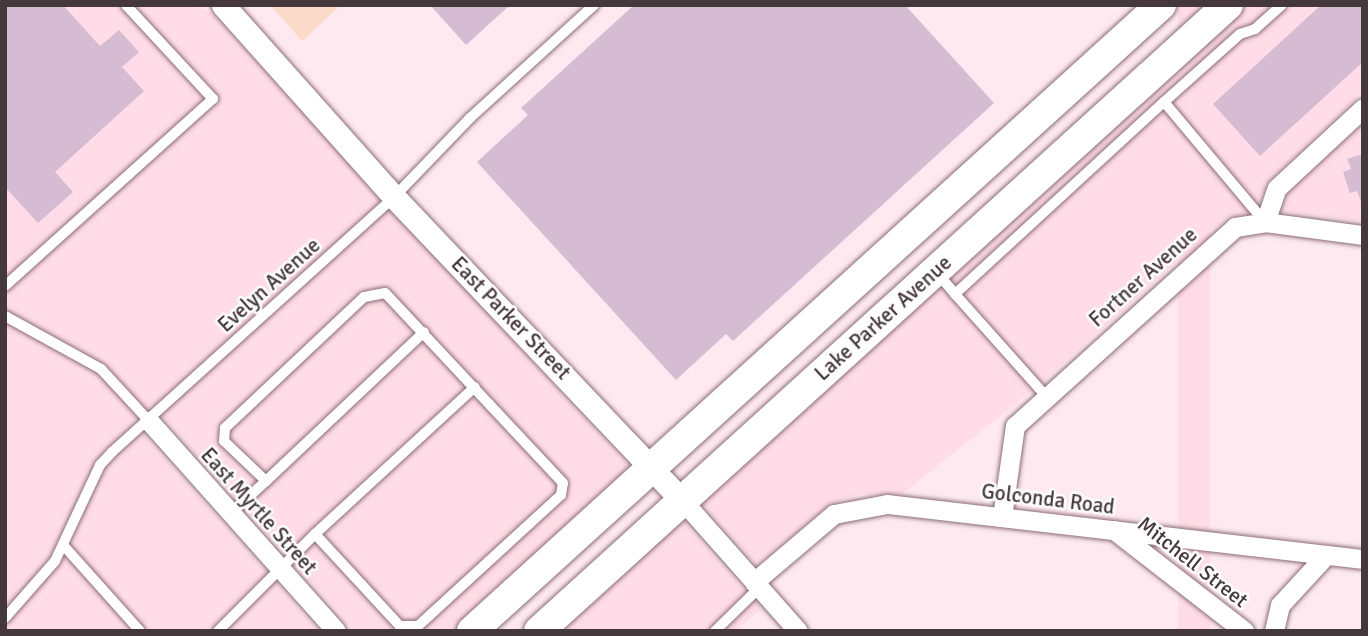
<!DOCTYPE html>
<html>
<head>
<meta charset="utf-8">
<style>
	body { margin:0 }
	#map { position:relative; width:1368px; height:636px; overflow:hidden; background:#fee9f0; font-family:Signika,sans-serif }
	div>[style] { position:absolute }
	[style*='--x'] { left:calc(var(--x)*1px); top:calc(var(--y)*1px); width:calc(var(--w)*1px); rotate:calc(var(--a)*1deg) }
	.built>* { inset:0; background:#ffdce7; transform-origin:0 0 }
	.green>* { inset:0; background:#fcdaca }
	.building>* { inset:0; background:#d6bcd2 }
	.roads { filter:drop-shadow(0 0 2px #8b6d77) drop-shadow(0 0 2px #8b6d77) }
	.service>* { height:10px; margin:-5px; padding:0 5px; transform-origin:5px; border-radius:5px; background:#fff }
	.minor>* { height:19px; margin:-9.5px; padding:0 9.5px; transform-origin:9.5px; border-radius:9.5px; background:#fff }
	.tertiary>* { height:23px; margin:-11.5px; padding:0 11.5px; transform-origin:11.5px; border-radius:11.5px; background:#fff }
	.primary>* { height:30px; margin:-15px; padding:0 15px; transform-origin:15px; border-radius:15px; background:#fff }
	span { translate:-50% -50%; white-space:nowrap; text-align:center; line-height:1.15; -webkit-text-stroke:5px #fdfdfd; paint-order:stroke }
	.street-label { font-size:21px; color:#45383c }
	.frame { position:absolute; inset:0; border:7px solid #45383c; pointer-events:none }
</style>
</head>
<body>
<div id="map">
	<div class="built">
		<i style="clip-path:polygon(5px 5px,195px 5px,212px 14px,632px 470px,455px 631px,355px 631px,151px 404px,132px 422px,319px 631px,5px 631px)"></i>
		<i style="left:1178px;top:5px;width:32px;height:686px"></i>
		<i style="clip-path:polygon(1245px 5px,1363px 5px,1363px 92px,1269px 180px,1255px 211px,1228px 217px,1208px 233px,1038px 386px,902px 494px,860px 494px,832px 503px,756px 565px,700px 500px)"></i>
		<i style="clip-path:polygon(1363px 123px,1363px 222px,1281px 211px,1288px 193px)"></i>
		<i style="clip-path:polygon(680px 518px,761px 609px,735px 631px,556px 631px)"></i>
	</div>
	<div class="green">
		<i style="clip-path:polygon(270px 5px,341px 5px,302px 41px)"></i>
	</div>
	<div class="building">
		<i style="clip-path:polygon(5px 5px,63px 5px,100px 46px,119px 30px,139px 52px,122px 67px,144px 91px,55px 172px,73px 192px,38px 223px,5px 187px)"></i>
		<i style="clip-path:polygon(430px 5px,510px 5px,466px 45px)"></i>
		<i style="clip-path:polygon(634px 5px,905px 5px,994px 103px,733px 341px,726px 334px,676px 380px,477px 162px,528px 115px,521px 108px)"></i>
		<i style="clip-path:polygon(1321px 5px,1363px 5px,1363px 62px,1260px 156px,1213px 104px)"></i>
		<i style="clip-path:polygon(1363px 154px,1363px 205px,1362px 205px,1357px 191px,1350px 193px,1343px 172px,1351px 169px,1347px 159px)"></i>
	</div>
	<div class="roads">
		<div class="service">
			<i style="--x:1264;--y:221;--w:155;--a:-130"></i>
			<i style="--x:1164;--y:102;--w:102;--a:-41.8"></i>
			<i style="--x:1240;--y:34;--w:16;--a:-18"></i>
			<i style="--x:1255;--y:29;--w:36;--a:-42"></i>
			<i style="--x:937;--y:273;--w:28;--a:49"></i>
			<i style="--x:5;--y:286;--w:280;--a:-42"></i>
			<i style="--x:213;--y:99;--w:128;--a:-132.8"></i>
			<i style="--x:5;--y:316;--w:110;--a:28.9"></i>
			<i style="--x:101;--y:369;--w:71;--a:47.3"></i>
			<i style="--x:1045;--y:395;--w:135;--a:-131.7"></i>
			<i style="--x:955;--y:294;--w:284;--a:-42.6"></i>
			<i style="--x:266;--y:481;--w:217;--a:-43.3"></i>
			<i style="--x:315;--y:534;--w:217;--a:-42.6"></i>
			<i style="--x:64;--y:546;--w:114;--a:48.2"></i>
			<i style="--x:5;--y:618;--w:76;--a:-48.7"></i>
			<i style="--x:55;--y:561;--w:106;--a:-64.9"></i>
			<i style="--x:100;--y:465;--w:18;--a:-47"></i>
			<i style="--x:112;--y:452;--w:380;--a:-42.1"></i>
			<i style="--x:394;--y:197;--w:110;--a:-46.1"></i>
			<i style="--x:470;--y:118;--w:168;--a:-42.3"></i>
			<i style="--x:218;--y:631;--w:137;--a:-45"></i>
			<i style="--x:315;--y:534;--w:125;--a:47.3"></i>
			<i style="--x:400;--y:626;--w:18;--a:0"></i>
			<i style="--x:418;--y:626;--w:194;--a:-42.5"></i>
			<i style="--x:561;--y:495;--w:12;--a:-81"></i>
			<i style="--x:563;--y:483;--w:260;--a:-133.1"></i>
			<i style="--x:385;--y:293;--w:21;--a:169"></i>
			<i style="--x:364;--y:297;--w:191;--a:136.7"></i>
			<i style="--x:225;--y:428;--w:13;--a:94"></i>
			<i style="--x:224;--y:441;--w:58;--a:43.6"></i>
			<i style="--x:266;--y:481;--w:47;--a:137.6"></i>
			<i style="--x:715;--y:631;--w:62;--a:-44.3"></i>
		</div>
		<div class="minor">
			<i style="--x:1265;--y:222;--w:36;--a:-71"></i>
			<i style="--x:1277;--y:188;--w:117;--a:-42.9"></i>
			<i style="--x:149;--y:421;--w:281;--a:48.3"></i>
			<i style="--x:682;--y:500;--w:175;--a:48.5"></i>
			<i style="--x:1002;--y:517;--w:92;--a:-81.9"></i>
			<i style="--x:1015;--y:426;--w:297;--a:-42.1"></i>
			<i style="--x:1235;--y:227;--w:30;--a:-9"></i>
			<i style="--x:1265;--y:222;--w:99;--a:7.6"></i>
			<i style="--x:1114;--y:530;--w:165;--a:37.8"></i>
			<i style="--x:754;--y:582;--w:105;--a:-40.4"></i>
			<i style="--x:834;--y:514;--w:54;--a:-10.7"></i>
			<i style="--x:887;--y:504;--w:479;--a:6.6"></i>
			<i style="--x:1274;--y:631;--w:27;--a:-77"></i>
			<i style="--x:1280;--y:605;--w:68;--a:-47.4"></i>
		</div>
		<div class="tertiary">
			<i style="--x:223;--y:5;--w:257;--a:48.3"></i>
			<i style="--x:394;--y:197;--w:418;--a:46.5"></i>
		</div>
		<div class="primary">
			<i style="--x:472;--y:631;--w:931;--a:-42.26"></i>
			<i style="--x:539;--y:631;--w:931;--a:-42.26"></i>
		</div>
	</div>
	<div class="street-label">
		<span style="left:1143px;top:277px;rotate:-42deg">Fortner Avenue</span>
		<span style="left:269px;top:285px;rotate:-42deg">Evelyn Avenue</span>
		<span style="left:511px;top:318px;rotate:46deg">East Parker Street</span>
		<span style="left:883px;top:318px;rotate:-42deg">Lake Parker Avenue</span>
		<span style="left:1048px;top:499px;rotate:7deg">Golconda Road</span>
		<span style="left:259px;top:511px;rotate:48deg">East Myrtle Street</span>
		<span style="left:1193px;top:562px;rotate:38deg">Mitchell Street</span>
	</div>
	<div class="frame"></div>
</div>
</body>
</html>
